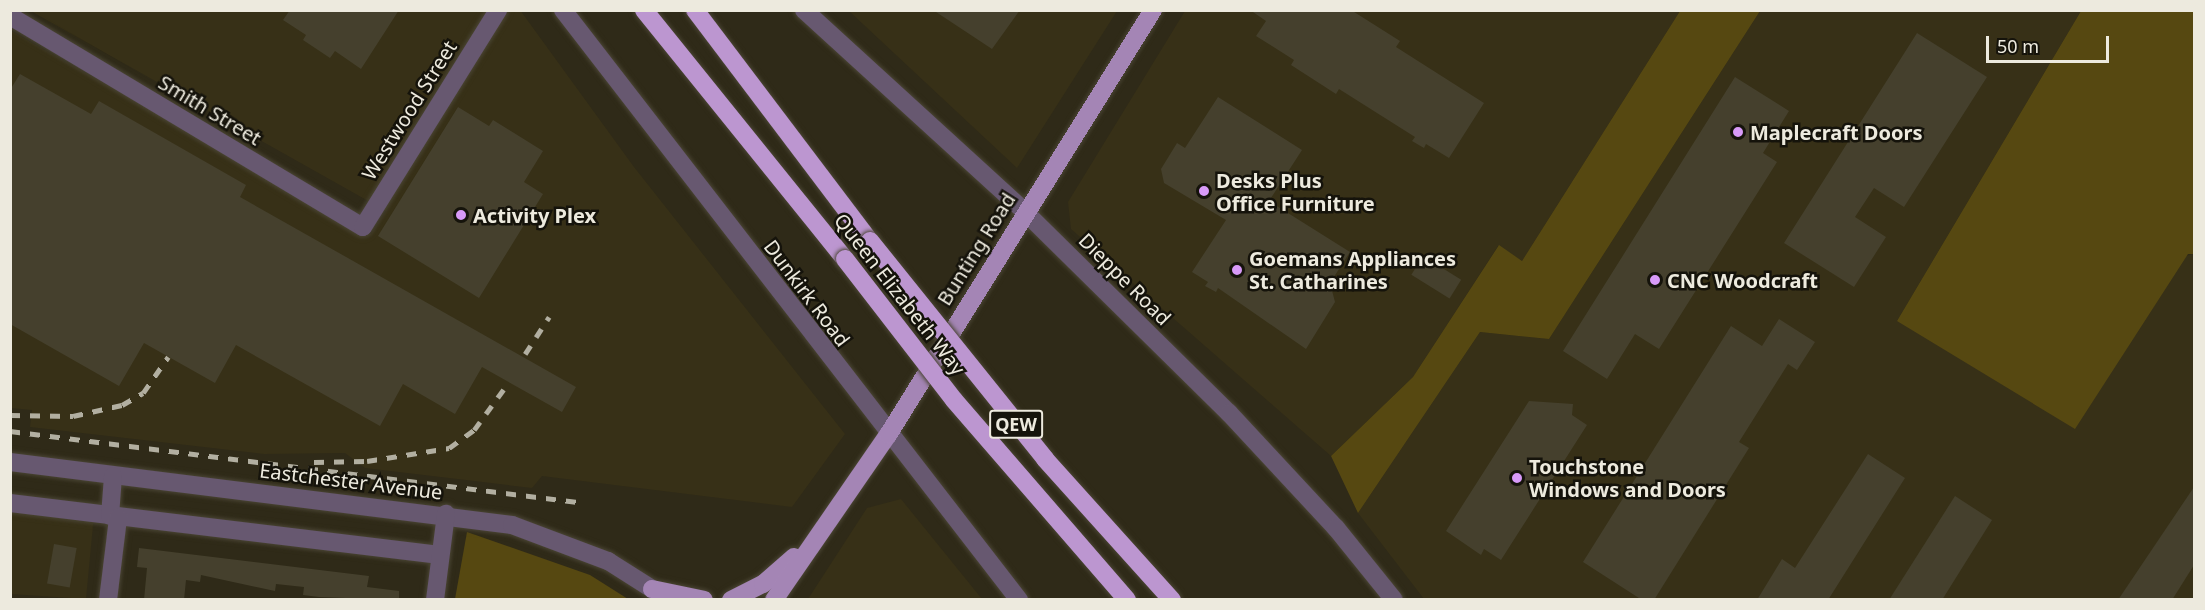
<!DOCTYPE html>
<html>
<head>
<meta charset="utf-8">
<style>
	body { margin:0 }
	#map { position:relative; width:2205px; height:610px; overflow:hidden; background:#2f2a18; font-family:"Noto Sans",sans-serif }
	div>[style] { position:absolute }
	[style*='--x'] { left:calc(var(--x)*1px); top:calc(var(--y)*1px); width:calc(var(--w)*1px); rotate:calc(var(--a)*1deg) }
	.built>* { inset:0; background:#373017 }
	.green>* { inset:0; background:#564811 }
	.building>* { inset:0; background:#45402d; transform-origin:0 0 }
	.roads { filter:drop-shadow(0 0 2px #4a4534) drop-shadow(0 0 2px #4a4534) }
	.minor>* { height:18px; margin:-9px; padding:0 9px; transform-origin:9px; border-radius:9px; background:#675870 }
	.major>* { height:18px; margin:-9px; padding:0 9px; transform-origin:9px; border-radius:9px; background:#a485b5 }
	.highway>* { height:18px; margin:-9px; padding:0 9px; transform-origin:9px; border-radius:9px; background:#bc96d0 }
	.rail>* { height:4.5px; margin-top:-2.25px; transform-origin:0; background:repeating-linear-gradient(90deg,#b2afa1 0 10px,transparent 0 20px) }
	.bridges { filter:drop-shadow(0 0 2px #4a4534) drop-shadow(0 0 2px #4a4534) }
	.highway-bridge>* { height:18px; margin:-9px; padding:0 9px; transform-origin:9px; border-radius:9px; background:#bc96d0 }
	.dots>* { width:16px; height:16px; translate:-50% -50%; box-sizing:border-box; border:3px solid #15130b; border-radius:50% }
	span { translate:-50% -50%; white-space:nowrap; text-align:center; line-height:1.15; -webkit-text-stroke:5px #15130b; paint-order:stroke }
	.shield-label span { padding:2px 4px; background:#15130b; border:2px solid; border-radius:4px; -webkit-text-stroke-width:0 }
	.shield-label { font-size:18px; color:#edeade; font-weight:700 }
	.street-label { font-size:20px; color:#edeade }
	.poi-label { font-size:20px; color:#edeade; font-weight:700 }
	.left { translate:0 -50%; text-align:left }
	.frame { position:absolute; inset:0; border:12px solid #edeade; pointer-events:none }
	.scale { position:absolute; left:1986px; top:36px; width:123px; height:27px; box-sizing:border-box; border:3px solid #edeade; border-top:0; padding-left:8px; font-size:18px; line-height:21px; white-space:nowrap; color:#edeade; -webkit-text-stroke:4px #15130b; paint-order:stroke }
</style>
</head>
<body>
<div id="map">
	<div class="built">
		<i style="clip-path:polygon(520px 10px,634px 167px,845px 434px,792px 507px,542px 476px,532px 488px,365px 468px,345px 453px,264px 454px,30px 427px,32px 410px,11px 408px,11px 31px,371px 234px,386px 211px,31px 11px)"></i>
		<i style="clip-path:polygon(849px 11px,1117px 11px,1017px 168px)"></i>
		<i style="clip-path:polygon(1185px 11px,1680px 11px,1522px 261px,1498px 246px,1413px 377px,1331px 456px,1071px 229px,1068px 202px)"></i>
		<i style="clip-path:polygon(1760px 11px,2081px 11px,1897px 321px,2194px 254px,2194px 599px,1424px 599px,1358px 513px,1480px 332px,1549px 339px)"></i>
		<i style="clip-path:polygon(901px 499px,982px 599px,808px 599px,867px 508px)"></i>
		<i style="clip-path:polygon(10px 506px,94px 515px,86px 599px,11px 594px)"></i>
	</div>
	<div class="green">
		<i style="clip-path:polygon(1680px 11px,1760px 11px,1549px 339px,1480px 332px,1358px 513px,1331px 456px,1413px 377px,1499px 245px,1522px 261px)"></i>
		<i style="clip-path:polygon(2081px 11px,2194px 11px,2194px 254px,2188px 254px,2075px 429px,1897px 321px)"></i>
		<i style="clip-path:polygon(467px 532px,590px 575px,628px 599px,455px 599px)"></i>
	</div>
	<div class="building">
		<i style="clip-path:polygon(290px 10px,399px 10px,361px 69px,335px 51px,330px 58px,303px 40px,306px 35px,283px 20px)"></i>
		<i style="clip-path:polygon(933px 10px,1020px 10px,992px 49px)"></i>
		<i style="clip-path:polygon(1250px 10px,1351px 10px,1400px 41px,1396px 47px,1484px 103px,1449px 158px,1426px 144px,1424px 148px,1412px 141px,1415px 137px,1339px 89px,1336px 94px,1291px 65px,1294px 60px,1256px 36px,1266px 21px)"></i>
		<i style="clip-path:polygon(1917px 33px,1987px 77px,1904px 207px,1874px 188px,1855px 217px,1886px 237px,1854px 287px,1784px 243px)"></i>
		<i style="clip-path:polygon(20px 74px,91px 114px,99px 101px,246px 185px,240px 197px,576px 387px,562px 412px,482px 367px,455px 414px,403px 384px,380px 426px,236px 345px,215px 383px,144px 343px,119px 386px,10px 324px,10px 90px)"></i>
		<i style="clip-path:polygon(1735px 77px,1789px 111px,1763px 153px,1777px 162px,1659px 349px,1635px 334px,1607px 379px,1563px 351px)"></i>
		<i style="clip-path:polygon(1218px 97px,1302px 150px,1269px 201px,1350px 252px,1330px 283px,1335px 302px,1306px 349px,1218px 288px,1216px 292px,1205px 286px,1208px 282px,1192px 272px,1226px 220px,1164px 183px,1161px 169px,1177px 143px,1185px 148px)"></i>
		<i style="clip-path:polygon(458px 107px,489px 126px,493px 120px,543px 151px,524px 182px,543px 194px,479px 298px,378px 236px)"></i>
		<i style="left:1423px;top:256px;width:45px;height:22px;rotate:32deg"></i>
		<i style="clip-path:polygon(1779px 319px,1815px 342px,1797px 370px,1788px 364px,1739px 442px,1749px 448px,1654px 600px,1642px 600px,1583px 562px,1731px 326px,1762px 346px)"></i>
		<i style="clip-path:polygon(1529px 401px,1573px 404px,1572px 415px,1587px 425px,1501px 560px,1484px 549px,1481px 555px,1446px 531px)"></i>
		<i style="clip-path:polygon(1868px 454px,1905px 478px,1828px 600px,1757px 600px,1782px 559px,1795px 568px)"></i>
		<i style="clip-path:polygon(2194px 487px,2194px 565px,2172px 600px,2118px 600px)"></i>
		<i style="clip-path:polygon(1955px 496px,1992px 520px,1942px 600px,1889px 600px)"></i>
		<i style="left:54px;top:544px;width:23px;height:40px;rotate:10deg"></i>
		<i style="clip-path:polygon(139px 548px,369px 576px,367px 587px,399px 591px,399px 600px,319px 597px,303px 595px,304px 587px,276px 584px,275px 591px,201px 575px,200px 582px,186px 580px,184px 600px,144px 600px,147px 568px,137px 567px)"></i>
	</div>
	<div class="roads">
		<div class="minor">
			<i style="--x:563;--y:10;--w:746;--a:52.3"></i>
			<i style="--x:804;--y:10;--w:301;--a:42.4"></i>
			<i style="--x:1026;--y:213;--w:285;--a:44.6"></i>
			<i style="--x:1229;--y:413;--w:157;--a:47.1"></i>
			<i style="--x:1336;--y:528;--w:92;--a:51.1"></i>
			<i style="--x:10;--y:16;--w:411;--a:30.9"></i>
			<i style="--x:363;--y:227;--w:256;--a:-58.1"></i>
			<i style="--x:10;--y:462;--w:506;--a:7.15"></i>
			<i style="--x:512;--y:525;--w:103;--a:20.6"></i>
			<i style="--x:608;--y:561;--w:67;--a:32.3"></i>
			<i style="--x:10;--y:503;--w:433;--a:6.9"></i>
			<i style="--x:110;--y:516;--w:40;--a:-85.7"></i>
			<i style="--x:108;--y:600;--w:83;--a:-83"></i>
			<i style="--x:435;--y:600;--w:87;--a:-82.7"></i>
		</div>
		<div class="major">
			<i style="--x:652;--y:589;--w:53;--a:11.9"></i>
			<i style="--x:731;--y:600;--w:36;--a:-27"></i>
			<i style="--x:763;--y:584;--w:41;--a:-41.1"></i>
			<i style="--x:774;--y:600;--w:201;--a:-55.4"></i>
			<i style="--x:888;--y:435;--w:501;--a:-58.06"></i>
		</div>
		<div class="highway">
			<i style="--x:644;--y:10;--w:320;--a:51.1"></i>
			<i style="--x:695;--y:10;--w:290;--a:52.9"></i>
		</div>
	</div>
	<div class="rail">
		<i style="--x:525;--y:354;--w:44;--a:-57"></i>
		<i style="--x:10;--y:415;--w:63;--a:0.9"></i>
		<i style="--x:73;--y:416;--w:50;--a:-12.7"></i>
		<i style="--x:122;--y:405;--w:24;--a:-30"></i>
		<i style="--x:143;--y:393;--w:44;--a:-55.2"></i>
		<i style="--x:10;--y:431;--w:572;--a:7.13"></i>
		<i style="--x:314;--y:462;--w:53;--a:-1.1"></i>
		<i style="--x:367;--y:461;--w:83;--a:-9"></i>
		<i style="--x:449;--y:448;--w:31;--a:-36"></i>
		<i style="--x:474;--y:430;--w:54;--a:-54"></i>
	</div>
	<div class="bridges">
		<div class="highway-bridge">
			<i style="--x:870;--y:241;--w:280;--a:51.2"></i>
			<i style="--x:1045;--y:459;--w:190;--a:48"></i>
			<i style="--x:845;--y:259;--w:178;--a:52.3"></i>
			<i style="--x:954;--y:400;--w:264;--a:49.1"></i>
		</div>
	</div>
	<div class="dots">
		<i style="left:1738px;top:132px;background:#d89af8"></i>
		<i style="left:1204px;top:191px;background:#d89af8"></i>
		<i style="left:461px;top:215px;background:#d89af8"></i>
		<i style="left:1237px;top:270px;background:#d89af8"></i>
		<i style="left:1655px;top:280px;background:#d89af8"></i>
		<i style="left:1517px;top:478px;background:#d89af8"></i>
	</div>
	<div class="shield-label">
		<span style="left:1016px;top:424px">QEW</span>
	</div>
	<div class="street-label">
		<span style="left:210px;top:110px;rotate:31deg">Smith Street</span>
		<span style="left:409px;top:110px;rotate:-58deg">Westwood Street</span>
		<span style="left:976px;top:249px;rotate:-58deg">Bunting Road</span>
		<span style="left:1125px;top:279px;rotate:45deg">Dieppe Road</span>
		<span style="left:807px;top:293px;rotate:53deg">Dunkirk Road</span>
		<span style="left:900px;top:294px;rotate:52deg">Queen Elizabeth Way</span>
		<span style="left:351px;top:481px;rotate:7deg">Eastchester Avenue</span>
	</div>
	<div class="poi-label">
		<span class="left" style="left:1750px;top:132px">Maplecraft Doors</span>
		<span class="left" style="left:1216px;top:192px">Desks Plus<br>Office Furniture</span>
		<span class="left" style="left:473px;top:215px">Activity Plex</span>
		<span class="left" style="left:1249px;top:270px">Goemans Appliances<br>St. Catharines</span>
		<span class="left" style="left:1667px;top:280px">CNC Woodcraft</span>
		<span class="left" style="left:1529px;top:478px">Touchstone<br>Windows and Doors</span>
	</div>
	<div class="frame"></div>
	<div class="scale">50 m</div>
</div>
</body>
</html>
